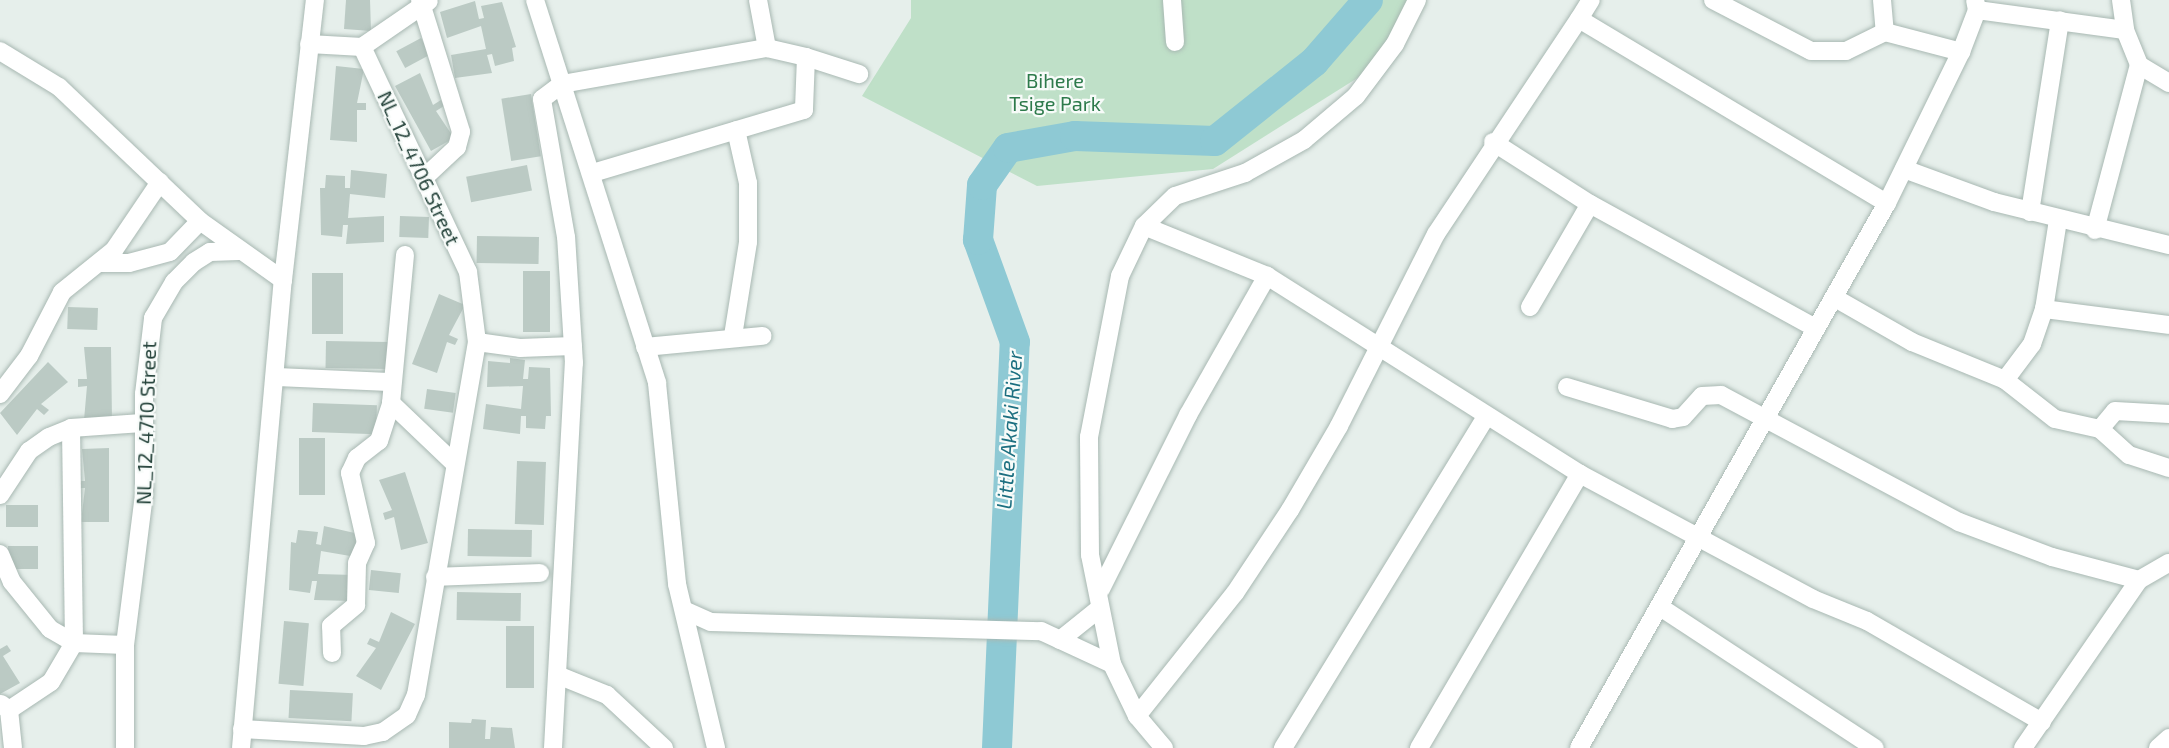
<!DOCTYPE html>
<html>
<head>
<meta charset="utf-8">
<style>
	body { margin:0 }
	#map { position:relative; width:2169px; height:748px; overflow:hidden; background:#e6efeb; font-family:"Exo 2",sans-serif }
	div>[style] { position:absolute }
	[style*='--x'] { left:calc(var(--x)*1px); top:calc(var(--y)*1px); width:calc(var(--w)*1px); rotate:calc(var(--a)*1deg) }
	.green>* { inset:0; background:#bfe0c8 }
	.river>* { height:30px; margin:-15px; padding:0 15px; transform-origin:15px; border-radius:15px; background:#8ec9d4 }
	.building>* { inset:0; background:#bbcac4; transform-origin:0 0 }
	.roads { filter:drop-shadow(0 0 2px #a8b8b2) drop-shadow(0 0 2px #a8b8b2) }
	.minor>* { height:18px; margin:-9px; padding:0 9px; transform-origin:9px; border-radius:9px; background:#fff }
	span { translate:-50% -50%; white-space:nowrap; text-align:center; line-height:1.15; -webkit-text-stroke:4.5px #f7fbf9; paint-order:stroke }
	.park-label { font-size:20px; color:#2d7a4b }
	.street-label { font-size:20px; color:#24423a }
	.water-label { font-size:21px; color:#1c6f80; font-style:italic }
</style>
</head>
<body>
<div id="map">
	<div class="green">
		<i style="clip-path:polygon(911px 0,1407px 0,1386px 60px,1213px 169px,1037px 186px,862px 96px,911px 18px)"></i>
	</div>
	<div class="river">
		<i style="--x:997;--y:748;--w:406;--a:-87.5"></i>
		<i style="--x:1015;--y:342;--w:109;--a:-109.9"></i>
		<i style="--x:978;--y:240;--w:55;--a:-85.8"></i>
		<i style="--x:982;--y:185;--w:45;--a:-54.9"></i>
		<i style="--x:1008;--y:148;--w:68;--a:-10.2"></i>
		<i style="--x:1075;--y:136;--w:140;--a:2"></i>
		<i style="--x:1215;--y:141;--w:127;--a:-38.6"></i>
		<i style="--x:1314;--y:62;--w:82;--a:-48.9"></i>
	</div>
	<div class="building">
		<i style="clip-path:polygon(346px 0,370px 0,371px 31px,344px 29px)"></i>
		<i style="clip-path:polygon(475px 1px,479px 19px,484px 18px,481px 6px,502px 2px,516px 47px,512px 48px,514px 61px,495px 66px,492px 54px,487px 55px,492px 73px,455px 78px,451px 55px,486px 49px,481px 26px,447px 38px,440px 12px)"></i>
		<i style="left:421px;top:38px;width:19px;height:28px;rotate:62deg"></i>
		<i style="clip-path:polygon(336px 66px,364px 69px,357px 103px,366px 103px,366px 110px,357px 110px,357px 142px,330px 140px)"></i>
		<i style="clip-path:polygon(420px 73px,433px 105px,441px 100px,444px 106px,436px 111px,454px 138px,431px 151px,395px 86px)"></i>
		<i style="left:531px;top:94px;width:63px;height:30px;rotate:81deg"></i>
		<i style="left:527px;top:165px;width:26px;height:62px;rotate:79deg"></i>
		<i style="clip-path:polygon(351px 170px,387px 174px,385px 198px,350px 194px,348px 218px,384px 216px,384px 242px,346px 244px,348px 225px,343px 225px,342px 237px,321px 235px,320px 188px,325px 188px,326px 175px,345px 176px,345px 188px,350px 188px)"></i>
		<i style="left:400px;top:216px;width:29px;height:21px;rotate:2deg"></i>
		<i style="left:477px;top:236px;width:62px;height:27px;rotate:1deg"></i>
		<i style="left:523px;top:271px;width:27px;height:61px"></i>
		<i style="left:312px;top:273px;width:31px;height:61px"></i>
		<i style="clip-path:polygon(439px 294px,465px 305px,449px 335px,458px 339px,455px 345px,447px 342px,437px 373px,412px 364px)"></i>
		<i style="left:68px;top:307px;width:30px;height:22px;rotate:2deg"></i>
		<i style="left:326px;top:341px;width:63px;height:27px;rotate:1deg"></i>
		<i style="clip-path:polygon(84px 347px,111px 347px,112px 421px,84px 420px,87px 386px,78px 387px,78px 379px,87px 379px)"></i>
		<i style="clip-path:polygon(510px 358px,525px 360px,523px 379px,528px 379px,529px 367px,550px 368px,551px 416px,546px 416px,545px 429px,526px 428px,526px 416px,521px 416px,520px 434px,483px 429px,486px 404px,521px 409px,523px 386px,487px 387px,488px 361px,510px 363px)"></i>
		<i style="clip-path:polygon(48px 362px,68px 382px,41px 404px,49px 410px,44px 415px,37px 409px,17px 435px,0 413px)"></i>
		<i style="left:427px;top:389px;width:29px;height:20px;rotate:8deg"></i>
		<i style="left:313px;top:403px;width:64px;height:29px;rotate:2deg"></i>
		<i style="left:299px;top:438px;width:26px;height:57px"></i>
		<i style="clip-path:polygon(109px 448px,109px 522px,81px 522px,85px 488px,75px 488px,75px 481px,85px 481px,82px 449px)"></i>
		<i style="left:517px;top:461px;width:29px;height:63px;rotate:2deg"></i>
		<i style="clip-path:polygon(405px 472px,428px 543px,401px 550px,394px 517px,385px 520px,383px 513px,392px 510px,379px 480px)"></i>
		<i style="left:38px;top:505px;width:22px;height:32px;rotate:90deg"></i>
		<i style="clip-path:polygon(324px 526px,359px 534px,356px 557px,321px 551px,318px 574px,354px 575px,351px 601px,314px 600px,317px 581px,312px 581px,310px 593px,289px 590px,291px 542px,296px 543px,298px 530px,318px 532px,316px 544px,321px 545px)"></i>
		<i style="left:468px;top:529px;width:64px;height:27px;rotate:1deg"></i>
		<i style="left:8px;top:546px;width:30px;height:23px"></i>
		<i style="left:371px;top:570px;width:30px;height:20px;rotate:6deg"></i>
		<i style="left:457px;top:592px;width:64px;height:28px;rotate:1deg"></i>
		<i style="clip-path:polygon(391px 612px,415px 624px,381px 690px,356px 676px,376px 648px,367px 644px,370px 638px,379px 642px)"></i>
		<i style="left:284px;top:621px;width:25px;height:63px;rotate:5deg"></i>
		<i style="left:506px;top:626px;width:28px;height:62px"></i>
		<i style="clip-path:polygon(7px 645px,11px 651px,3px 656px,20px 683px,0 694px,0 649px)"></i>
		<i style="left:290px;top:690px;width:63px;height:28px;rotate:3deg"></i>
		<i style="clip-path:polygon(472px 719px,486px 720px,485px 739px,490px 739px,491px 727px,512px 728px,515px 748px,449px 748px,449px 722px,471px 723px)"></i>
	</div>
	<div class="roads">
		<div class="minor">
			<i style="--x:420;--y:0;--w:138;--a:72.7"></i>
			<i style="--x:461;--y:132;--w:16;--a:105"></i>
			<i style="--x:457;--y:147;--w:45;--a:136.8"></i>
			<i style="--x:535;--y:0;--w:402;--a:72.3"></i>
			<i style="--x:657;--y:383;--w:202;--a:84.3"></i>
			<i style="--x:677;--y:584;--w:169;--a:76.6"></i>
			<i style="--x:758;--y:0;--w:49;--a:79.4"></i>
			<i style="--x:1172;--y:0;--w:42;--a:85.9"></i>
			<i style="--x:1713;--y:0;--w:110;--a:27.5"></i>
			<i style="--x:1811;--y:51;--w:35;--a:0"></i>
			<i style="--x:1846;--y:51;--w:43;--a:-26"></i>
			<i style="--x:1885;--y:32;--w:79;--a:14.7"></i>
			<i style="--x:1882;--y:0;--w:32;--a:85"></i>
			<i style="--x:2121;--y:0;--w:30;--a:82"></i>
			<i style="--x:1977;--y:10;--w:149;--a:7.7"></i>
			<i style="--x:2125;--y:30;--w:38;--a:68"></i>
			<i style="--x:2139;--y:65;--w:35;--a:31"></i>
			<i style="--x:1579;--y:19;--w:22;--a:-58"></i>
			<i style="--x:362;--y:47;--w:81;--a:-34.5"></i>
			<i style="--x:0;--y:51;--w:69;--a:31.4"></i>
			<i style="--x:59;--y:87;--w:195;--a:43.5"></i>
			<i style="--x:200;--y:221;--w:102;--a:35.4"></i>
			<i style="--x:806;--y:57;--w:56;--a:17.8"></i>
			<i style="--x:1493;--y:142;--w:115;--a:32.6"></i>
			<i style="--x:1590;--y:204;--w:258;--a:28.8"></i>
			<i style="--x:1904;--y:169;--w:96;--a:20.1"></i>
			<i style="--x:1994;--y:202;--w:180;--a:13.8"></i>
			<i style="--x:2030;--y:212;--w:194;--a:-81.1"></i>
			<i style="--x:2058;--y:220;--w:90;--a:98.9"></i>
			<i style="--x:2044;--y:309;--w:126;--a:7.3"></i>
			<i style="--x:1144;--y:226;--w:43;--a:-44.1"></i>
			<i style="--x:1175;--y:196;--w:74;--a:-18.2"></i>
			<i style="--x:1245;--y:173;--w:68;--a:-29.2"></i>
			<i style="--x:1304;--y:140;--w:68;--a:-40.2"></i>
			<i style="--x:1356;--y:96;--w:65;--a:-53.1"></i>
			<i style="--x:1395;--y:44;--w:49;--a:-63.4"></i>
			<i style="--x:2095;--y:230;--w:171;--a:-75.1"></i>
			<i style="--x:405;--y:255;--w:149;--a:95.4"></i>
			<i style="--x:391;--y:403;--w:88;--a:43.6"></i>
			<i style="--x:101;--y:263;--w:28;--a:0"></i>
			<i style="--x:129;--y:263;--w:42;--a:-15"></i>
			<i style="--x:170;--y:252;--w:43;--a:-45.9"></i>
			<i style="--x:1835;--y:298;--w:89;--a:29.7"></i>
			<i style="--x:1912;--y:342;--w:100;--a:22.2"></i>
			<i style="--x:2005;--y:380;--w:45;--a:-53.1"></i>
			<i style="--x:2032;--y:344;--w:37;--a:-71"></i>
			<i style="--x:1530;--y:307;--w:119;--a:-59.8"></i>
			<i style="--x:733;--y:336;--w:95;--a:-80.9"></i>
			<i style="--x:748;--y:242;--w:59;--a:-90"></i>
			<i style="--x:748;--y:183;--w:54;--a:-102.8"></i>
			<i style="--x:477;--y:342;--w:43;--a:7.9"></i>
			<i style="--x:520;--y:348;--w:53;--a:-2.2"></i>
			<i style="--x:645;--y:347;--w:118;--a:-5.4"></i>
			<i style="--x:275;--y:377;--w:116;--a:2.5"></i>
			<i style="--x:2005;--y:380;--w:63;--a:38"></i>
			<i style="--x:2055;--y:419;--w:46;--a:12.5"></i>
			<i style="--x:2100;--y:429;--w:39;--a:42"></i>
			<i style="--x:2129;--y:455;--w:42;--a:18"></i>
			<i style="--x:1567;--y:387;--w:110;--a:16.9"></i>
			<i style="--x:1672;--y:419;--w:11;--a:-10"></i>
			<i style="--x:1683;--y:417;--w:28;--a:-48"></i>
			<i style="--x:1702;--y:396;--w:19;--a:-3"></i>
			<i style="--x:1721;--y:395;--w:270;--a:28.1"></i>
			<i style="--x:1959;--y:522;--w:99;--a:20.6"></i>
			<i style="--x:2052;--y:557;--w:90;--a:14.8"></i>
			<i style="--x:0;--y:394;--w:48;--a:-52.7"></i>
			<i style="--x:29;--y:356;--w:72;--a:-62.7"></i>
			<i style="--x:62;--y:292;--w:67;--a:-38.9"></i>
			<i style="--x:114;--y:250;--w:82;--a:-55.9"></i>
			<i style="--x:2100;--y:429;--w:23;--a:-50"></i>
			<i style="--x:2115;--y:411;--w:54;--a:3.2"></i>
			<i style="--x:0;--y:495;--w:53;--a:-56.6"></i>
			<i style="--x:29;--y:451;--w:24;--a:-35"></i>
			<i style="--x:49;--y:437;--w:24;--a:-22"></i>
			<i style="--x:71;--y:428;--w:71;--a:-4"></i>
			<i style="--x:0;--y:554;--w:30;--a:67"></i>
			<i style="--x:12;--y:582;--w:60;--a:51"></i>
			<i style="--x:50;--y:629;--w:28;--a:30"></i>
			<i style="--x:74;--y:643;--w:51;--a:2.2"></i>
			<i style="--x:435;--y:577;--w:105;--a:-2.2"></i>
			<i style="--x:1101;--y:589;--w:195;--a:-63.4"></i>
			<i style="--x:1188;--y:415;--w:160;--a:-60.4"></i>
			<i style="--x:1660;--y:607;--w:257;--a:33.3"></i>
			<i style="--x:686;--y:611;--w:27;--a:24"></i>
			<i style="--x:711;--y:622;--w:330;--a:1.6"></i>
			<i style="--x:1041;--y:631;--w:78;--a:24.9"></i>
			<i style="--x:1112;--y:664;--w:58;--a:64.3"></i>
			<i style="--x:1137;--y:716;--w:42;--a:49.8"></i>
			<i style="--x:1060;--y:640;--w:51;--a:-38.7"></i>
			<i style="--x:332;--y:653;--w:27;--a:-92"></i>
			<i style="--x:331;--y:626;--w:33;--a:-40"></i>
			<i style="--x:356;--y:605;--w:42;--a:-88.6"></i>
			<i style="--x:357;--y:563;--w:22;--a:-66"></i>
			<i style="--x:366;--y:543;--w:72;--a:-102.9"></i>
			<i style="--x:350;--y:473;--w:17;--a:-65"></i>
			<i style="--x:357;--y:458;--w:28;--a:-38"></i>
			<i style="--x:379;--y:441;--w:40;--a:-72"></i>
			<i style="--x:1112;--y:664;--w:111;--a:-101.4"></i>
			<i style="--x:1090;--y:555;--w:118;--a:-90.5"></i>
			<i style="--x:1089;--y:437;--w:164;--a:-79.1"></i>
			<i style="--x:1120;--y:276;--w:55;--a:-64.4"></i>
			<i style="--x:1144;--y:226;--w:133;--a:22.1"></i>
			<i style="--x:1267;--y:276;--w:370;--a:32.3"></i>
			<i style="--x:1580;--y:474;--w:264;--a:28.2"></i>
			<i style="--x:1813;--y:599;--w:58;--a:22.2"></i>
			<i style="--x:1867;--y:621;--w:202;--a:30"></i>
			<i style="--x:560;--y:676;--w:51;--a:22"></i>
			<i style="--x:607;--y:695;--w:78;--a:42.9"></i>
			<i style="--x:1;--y:704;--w:10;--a:37"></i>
			<i style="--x:9;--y:710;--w:38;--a:84"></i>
			<i style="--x:9;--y:710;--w:50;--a:-33.7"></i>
			<i style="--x:51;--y:682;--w:45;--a:-59.5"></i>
			<i style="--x:74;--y:643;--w:215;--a:-90.8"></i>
			<i style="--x:1137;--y:716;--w:157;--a:-51.5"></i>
			<i style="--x:1235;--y:593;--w:100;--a:-56.5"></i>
			<i style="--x:1290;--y:510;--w:97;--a:-59.7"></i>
			<i style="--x:1339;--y:426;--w:215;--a:-63.2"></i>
			<i style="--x:1436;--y:234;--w:258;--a:-56.4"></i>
			<i style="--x:1579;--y:19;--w:359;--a:30.9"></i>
			<i style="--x:242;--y:729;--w:122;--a:3.3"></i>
			<i style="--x:364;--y:736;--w:19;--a:-12"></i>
			<i style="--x:383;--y:732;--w:29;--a:-35"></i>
			<i style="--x:407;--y:715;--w:22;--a:-66"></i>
			<i style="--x:416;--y:695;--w:358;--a:-80.2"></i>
			<i style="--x:477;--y:342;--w:71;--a:-97.3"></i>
			<i style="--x:468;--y:272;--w:249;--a:-115.2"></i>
			<i style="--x:362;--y:47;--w:53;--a:-176.8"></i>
			<i style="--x:125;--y:748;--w:103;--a:-90"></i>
			<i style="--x:125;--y:645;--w:152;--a:-82.8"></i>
			<i style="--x:144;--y:494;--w:100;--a:-90"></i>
			<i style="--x:144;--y:394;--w:77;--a:-83.2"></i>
			<i style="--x:153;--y:318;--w:42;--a:-59.7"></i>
			<i style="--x:174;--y:282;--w:28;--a:-45"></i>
			<i style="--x:194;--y:262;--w:19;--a:-32"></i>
			<i style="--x:210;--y:252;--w:29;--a:-2"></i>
			<i style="--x:241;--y:748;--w:470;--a:-84.9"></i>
			<i style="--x:283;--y:280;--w:282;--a:-83.5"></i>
			<i style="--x:553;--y:748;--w:386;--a:-86.9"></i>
			<i style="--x:574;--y:363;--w:126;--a:-93.6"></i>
			<i style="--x:566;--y:237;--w:140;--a:-99.9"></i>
			<i style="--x:542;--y:99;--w:25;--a:-37"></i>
			<i style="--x:562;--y:84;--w:208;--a:-10"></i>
			<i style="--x:767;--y:48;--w:40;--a:13"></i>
			<i style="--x:806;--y:57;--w:53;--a:92.2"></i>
			<i style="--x:804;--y:110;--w:221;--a:163.4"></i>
			<i style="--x:1283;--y:748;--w:388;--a:-58.5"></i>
			<i style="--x:1419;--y:748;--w:318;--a:-59.6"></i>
			<i style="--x:1579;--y:748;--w:626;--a:-60.53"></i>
			<i style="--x:1887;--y:203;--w:168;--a:-63.9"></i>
			<i style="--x:1961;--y:52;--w:45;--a:-69.1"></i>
			<i style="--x:1977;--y:10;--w:10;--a:-101"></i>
			<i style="--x:2023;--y:748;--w:204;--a:-55.4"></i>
			<i style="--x:2139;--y:580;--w:34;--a:-30"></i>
			<i style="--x:2158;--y:748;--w:15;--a:-42"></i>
		</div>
	</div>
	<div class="park-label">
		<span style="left:1055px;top:92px">Bihere<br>Tsige Park</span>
	</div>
	<div class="street-label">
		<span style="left:419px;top:168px;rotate:65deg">NL_12_4706 Street</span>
		<span style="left:146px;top:423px;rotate:-88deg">NL_12_4710 Street</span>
	</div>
	<div class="water-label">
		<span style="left:1009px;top:430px;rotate:-86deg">Little Akaki River</span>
	</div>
</div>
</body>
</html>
